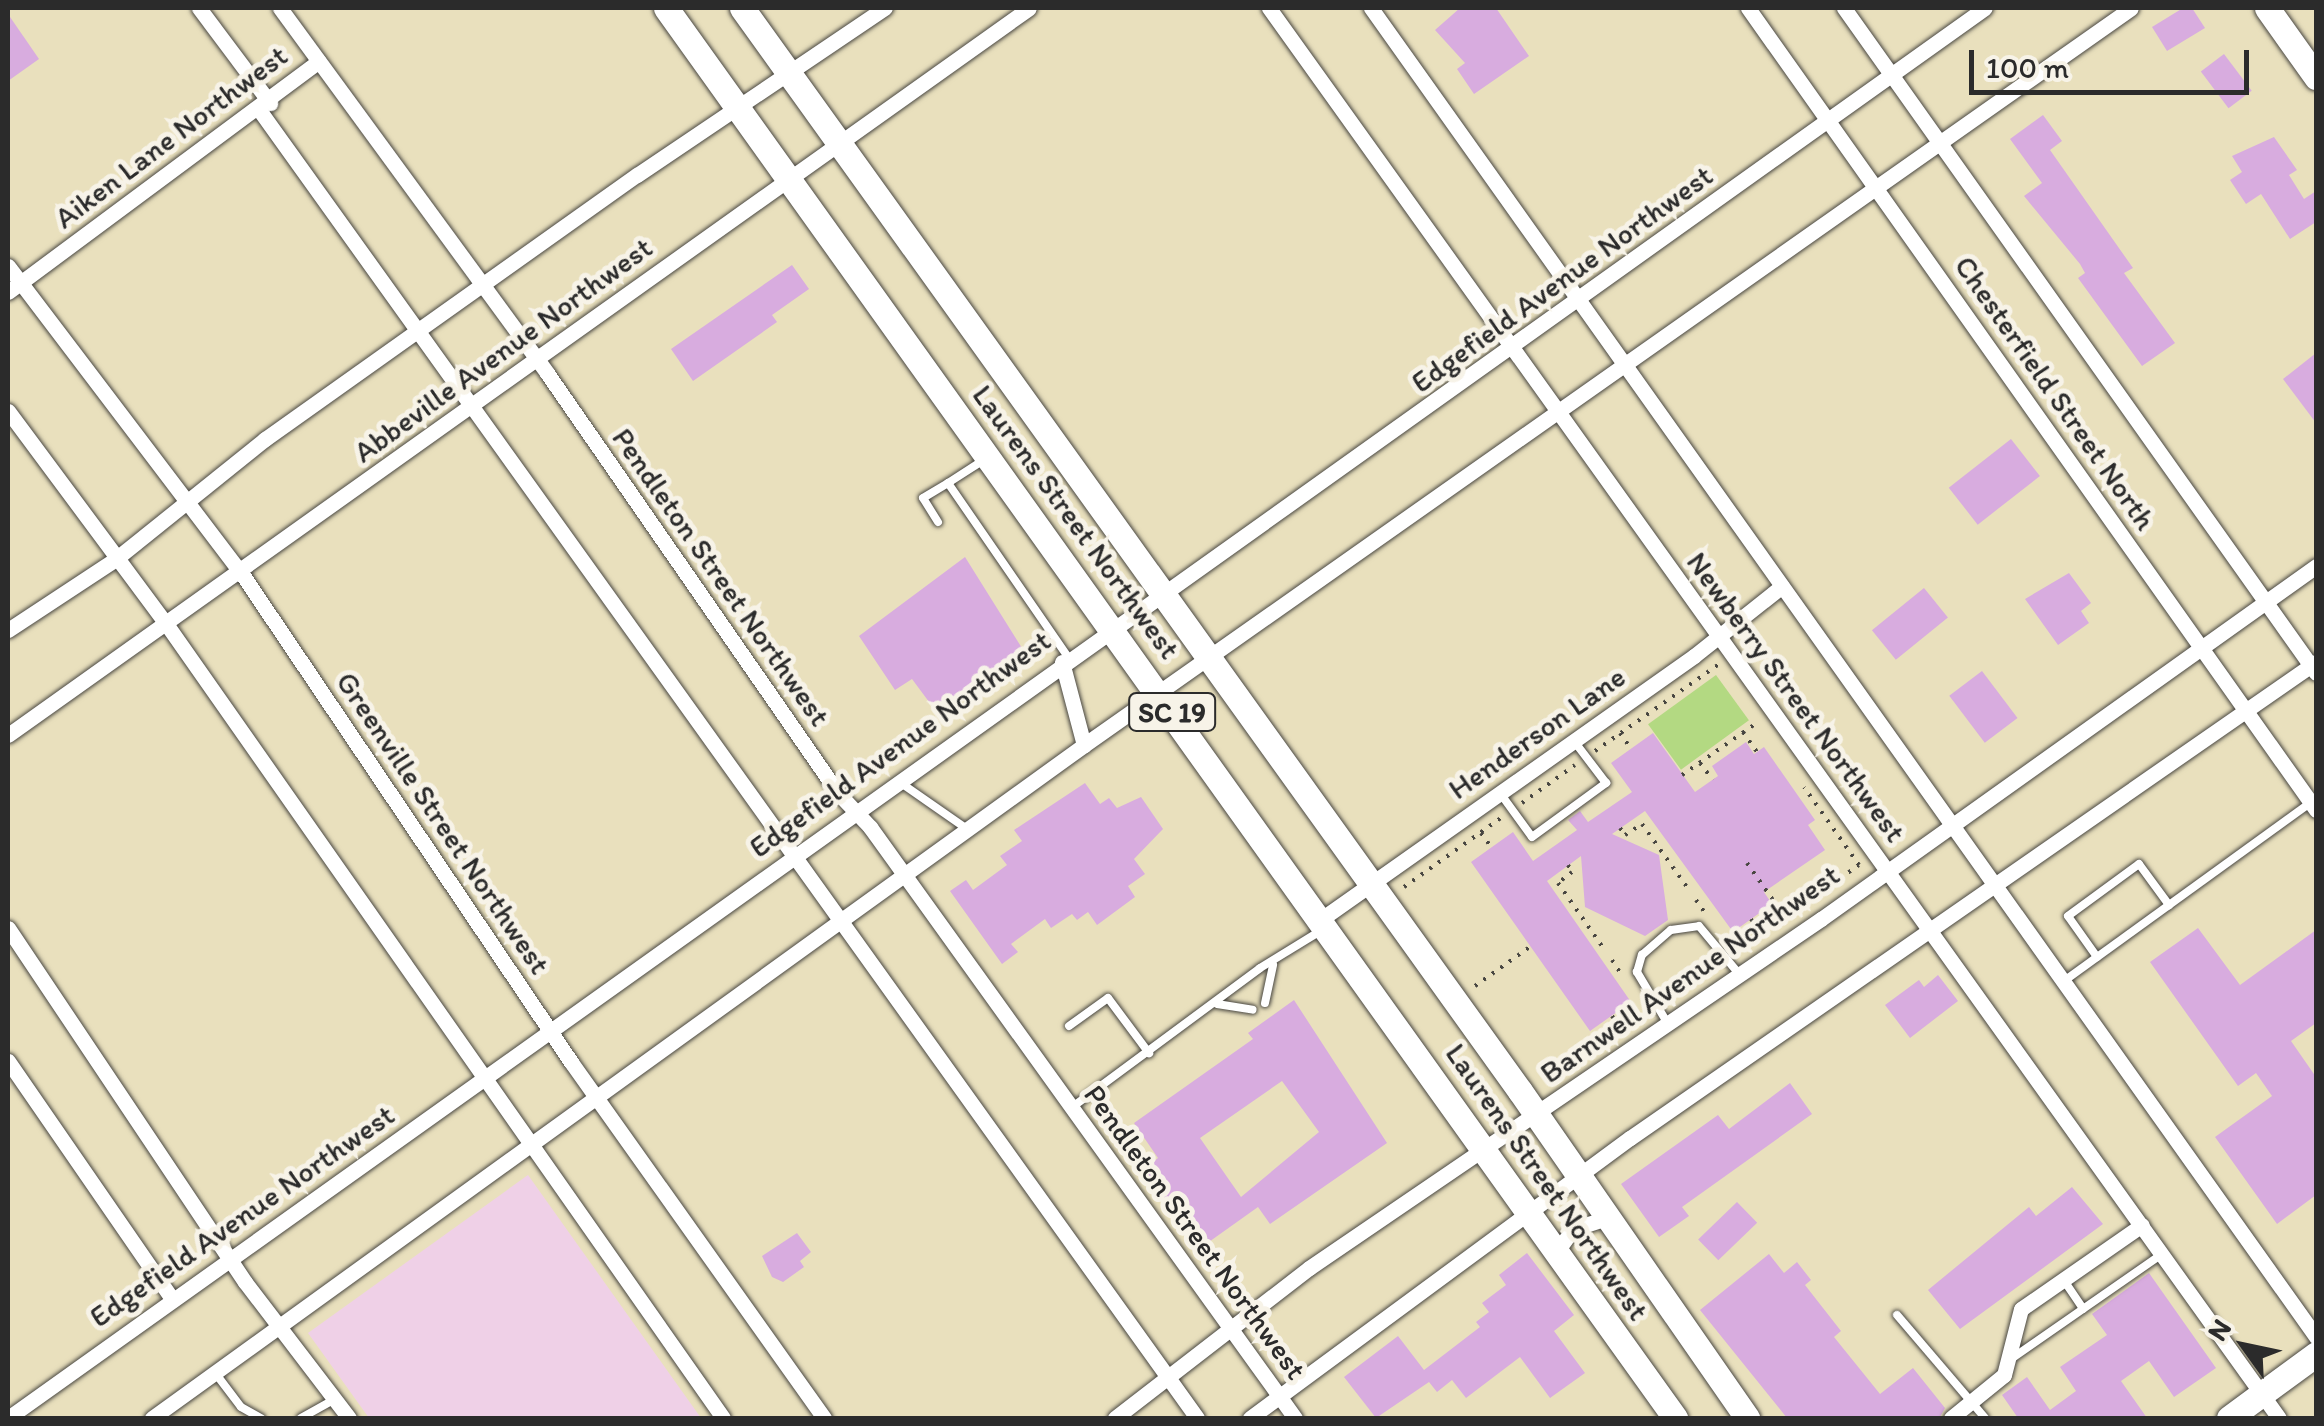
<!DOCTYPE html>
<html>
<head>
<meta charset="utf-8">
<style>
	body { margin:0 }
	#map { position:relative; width:2324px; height:1426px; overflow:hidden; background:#e9e0bd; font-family:Itim,sans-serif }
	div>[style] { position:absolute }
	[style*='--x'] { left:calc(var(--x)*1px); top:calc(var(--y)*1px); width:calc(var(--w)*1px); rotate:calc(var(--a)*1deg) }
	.built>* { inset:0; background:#efd0e7 }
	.green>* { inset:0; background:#b3d982; transform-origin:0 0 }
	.building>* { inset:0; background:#d8acdf; transform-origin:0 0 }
	.path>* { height:4px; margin-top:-2px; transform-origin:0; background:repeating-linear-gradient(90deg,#484641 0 2.5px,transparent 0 10.5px) }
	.roads { filter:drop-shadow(0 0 2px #484641) drop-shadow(0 0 2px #484641) }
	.lane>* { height:8px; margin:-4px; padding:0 4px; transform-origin:4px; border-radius:4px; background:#fff }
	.street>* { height:15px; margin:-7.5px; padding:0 7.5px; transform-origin:7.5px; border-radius:7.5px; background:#fff }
	.primary>* { height:25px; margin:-12.5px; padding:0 12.5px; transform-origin:12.5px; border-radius:12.5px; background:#fff }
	span { translate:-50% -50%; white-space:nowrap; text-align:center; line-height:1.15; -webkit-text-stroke:10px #f7f3e8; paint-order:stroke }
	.shield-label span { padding:2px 8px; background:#f7f3e8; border:2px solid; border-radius:8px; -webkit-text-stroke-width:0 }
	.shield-label { font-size:28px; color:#2b2b2b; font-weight:700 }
	.street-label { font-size:30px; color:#2b2b2b }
	.frame { position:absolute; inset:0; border:10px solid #2b2b2b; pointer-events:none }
	.north { position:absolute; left:2194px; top:1296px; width:100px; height:100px; -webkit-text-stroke:8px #f7f3e8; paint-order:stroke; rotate:303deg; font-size:28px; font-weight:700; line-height:40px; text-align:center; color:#2b2b2b }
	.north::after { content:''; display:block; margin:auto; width:35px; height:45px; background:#2b2b2b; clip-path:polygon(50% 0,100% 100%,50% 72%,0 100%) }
	.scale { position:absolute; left:1969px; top:50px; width:280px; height:45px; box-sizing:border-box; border:5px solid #2b2b2b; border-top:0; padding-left:12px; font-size:30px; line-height:35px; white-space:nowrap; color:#2b2b2b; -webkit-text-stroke:8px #f7f3e8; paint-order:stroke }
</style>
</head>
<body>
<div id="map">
	<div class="built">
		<i style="clip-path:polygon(528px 1175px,701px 1418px,369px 1418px,308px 1333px)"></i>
	</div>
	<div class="green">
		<i style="left:1716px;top:675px;width:56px;height:84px;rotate:54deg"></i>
	</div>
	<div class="building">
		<i style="clip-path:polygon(1460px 8px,1496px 8px,1529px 56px,1474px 94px,1457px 69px,1465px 63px,1435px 30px)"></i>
		<i style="clip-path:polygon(2183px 8px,2192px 8px,2205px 28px,2167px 51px,2152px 27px)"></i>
		<i style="clip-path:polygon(8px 14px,39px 59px,8px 81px)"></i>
		<i style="left:2224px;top:54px;width:46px;height:29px;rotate:53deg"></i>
		<i style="clip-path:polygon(2043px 115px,2062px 141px,2050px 150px,2133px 268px,2124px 273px,2175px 343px,2142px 366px,2078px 278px,2085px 273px,2080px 264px,2024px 196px,2042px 183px,2010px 139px)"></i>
		<i style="clip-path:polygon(2274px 137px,2297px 170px,2289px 175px,2304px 199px,2316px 191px,2316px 222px,2290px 239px,2261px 194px,2246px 204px,2230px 180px,2242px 172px,2232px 156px)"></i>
		<i style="clip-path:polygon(792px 265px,809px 289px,772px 315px,777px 322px,693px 381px,671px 349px)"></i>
		<i style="clip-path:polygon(2316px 353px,2316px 423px,2283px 379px)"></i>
		<i style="left:2011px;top:439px;width:47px;height:79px;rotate:52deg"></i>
		<i style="clip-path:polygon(965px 557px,1025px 653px,938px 714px,912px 679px,895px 690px,859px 636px)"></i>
		<i style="clip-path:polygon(2069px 573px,2091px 603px,2081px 611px,2089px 623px,2058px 645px,2025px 599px)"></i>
		<i style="left:1924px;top:588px;width:38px;height:67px;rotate:51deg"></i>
		<i style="left:1982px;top:671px;width:59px;height:41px;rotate:53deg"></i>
		<i style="clip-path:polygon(1653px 733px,1695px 792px,1718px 776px,1712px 766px,1746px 742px,1754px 754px,1764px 747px,1815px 820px,1808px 825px,1825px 850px,1764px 892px,1772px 904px,1733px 932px,1645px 811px,1612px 834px,1659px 855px,1668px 920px,1645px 936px,1585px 907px,1581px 856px,1547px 881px,1631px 1002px,1590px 1031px,1471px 862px,1513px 832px,1533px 861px,1577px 830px,1568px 820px,1580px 811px,1588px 822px,1632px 792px,1611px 763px)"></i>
		<i style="clip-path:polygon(1085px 783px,1100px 804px,1109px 798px,1117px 808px,1141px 797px,1163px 829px,1134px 859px,1145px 874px,1128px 886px,1135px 897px,1097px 925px,1088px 912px,1077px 920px,1072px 914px,1051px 928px,1045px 919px,1011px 944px,1018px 952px,1002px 964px,950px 891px,966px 880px,973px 890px,1007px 865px,1000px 856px,1022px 841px,1014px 830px)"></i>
		<i style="clip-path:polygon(2198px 928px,2240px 985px,2316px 930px,2316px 1023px,2291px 1041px,2316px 1077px,2316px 1195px,2277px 1224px,2215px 1137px,2272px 1096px,2256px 1073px,2238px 1086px,2150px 962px)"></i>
		<i style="clip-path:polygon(1938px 975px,1958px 1001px,1910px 1038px,1885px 1005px,1919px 980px,1924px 987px)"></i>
		<i style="clip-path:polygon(evenodd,1294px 1000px,1387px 1143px,1270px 1224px,1258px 1207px,1199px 1249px,1141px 1172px,1158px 1158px,1134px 1123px,1253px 1039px,1248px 1033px,1294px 1000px,1282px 1081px,1319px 1132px,1241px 1197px,1200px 1138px,1282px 1081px)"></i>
		<i style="clip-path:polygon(1790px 1083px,1812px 1114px,1682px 1207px,1689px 1216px,1659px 1237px,1621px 1184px,1718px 1115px,1729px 1129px)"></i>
		<i style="clip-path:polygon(2072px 1187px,2103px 1224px,1960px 1329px,1928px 1290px,2029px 1207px,2036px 1216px)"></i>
		<i style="left:1737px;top:1202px;width:29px;height:54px;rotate:46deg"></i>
		<i style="clip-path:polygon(797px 1233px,811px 1252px,800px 1261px,804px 1267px,783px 1282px,772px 1277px,762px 1256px)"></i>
		<i style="clip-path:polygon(1527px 1253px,1574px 1315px,1554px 1331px,1585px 1373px,1550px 1398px,1520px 1357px,1466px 1398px,1452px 1380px,1437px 1392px,1429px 1382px,1376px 1418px,1344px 1377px,1398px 1336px,1424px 1370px,1480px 1327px,1476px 1322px,1489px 1312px,1482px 1303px,1506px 1285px,1499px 1275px)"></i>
		<i style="clip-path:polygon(1769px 1254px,1784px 1273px,1797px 1262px,1811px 1280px,1805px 1285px,1841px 1331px,1834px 1337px,1880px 1394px,1913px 1368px,1945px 1408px,1940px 1417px,1787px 1418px,1700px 1310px)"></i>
		<i style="clip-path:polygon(2149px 1273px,2216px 1368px,2174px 1397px,2149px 1361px,2121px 1381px,2147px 1418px,2018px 1418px,2002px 1395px,2027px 1377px,2050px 1410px,2076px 1391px,2060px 1367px,2107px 1335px,2092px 1314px)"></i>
	</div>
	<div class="path">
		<i style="--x:1743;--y:732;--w:24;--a:55"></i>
		<i style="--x:1620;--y:733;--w:19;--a:55"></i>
		<i style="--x:1595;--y:751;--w:150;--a:-35"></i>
		<i style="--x:1700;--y:763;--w:21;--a:53"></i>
		<i style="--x:1682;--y:775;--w:93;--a:-34.9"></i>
		<i style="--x:1522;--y:803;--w:65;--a:-35.6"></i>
		<i style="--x:1620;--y:828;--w:9;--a:54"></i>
		<i style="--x:1625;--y:835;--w:20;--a:-33"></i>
		<i style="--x:1642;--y:824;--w:81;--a:54.5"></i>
		<i style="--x:1481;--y:833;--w:17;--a:54"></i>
		<i style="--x:1747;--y:863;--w:66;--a:54.9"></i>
		<i style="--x:1568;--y:865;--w:8;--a:60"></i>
		<i style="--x:1572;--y:872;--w:18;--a:142"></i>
		<i style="--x:1558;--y:883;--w:80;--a:55.1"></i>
		<i style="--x:1404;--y:887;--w:120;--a:-35.5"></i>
		<i style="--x:1696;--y:900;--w:16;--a:55"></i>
		<i style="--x:1751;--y:919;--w:18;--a:56"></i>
		<i style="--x:1737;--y:951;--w:149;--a:-35.2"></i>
		<i style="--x:1859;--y:865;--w:95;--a:-125.2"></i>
		<i style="--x:1612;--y:960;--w:20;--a:57"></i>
		<i style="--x:1475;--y:986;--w:69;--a:-35.5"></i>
		<i style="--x:1667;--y:1001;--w:61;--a:-35"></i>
		<i style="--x:1612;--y:1016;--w:19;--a:55"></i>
		<i style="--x:1626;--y:1029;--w:25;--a:-34"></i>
	</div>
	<div class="roads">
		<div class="lane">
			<i style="--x:948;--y:483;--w:40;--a:-32.9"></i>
			<i style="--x:938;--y:522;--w:28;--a:-122"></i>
			<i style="--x:923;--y:498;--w:29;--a:-31"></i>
			<i style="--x:948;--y:483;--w:211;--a:55.4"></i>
			<i style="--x:901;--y:783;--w:80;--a:34.9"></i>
			<i style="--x:1500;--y:793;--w:54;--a:54"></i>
			<i style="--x:1532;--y:837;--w:92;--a:-36.1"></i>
			<i style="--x:1606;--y:783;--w:53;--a:-127.3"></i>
			<i style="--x:2097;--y:957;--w:50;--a:-125.3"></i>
			<i style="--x:2068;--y:916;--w:88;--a:-36.2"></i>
			<i style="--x:2139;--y:864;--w:51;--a:53.8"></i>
			<i style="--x:2064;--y:981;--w:305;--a:-35.9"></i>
			<i style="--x:1265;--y:1003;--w:39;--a:-78"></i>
			<i style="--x:1217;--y:1004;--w:36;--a:9"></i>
			<i style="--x:1668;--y:1024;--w:61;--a:-120.8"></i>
			<i style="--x:1637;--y:972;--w:18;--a:-74"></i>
			<i style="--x:1642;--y:955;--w:38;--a:-41"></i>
			<i style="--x:1671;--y:930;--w:28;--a:-8"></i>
			<i style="--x:1699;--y:926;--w:64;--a:50.1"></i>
			<i style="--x:1069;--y:1026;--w:48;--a:-35.7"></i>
			<i style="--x:1108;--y:998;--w:69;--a:53.3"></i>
			<i style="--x:1071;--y:1108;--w:235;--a:-36.5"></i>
			<i style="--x:1260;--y:968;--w:73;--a:-31.5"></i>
			<i style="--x:2063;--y:1279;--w:36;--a:56"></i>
			<i style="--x:1897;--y:1315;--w:135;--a:49.5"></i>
			<i style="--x:2011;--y:1359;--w:184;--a:-34.8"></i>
			<i style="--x:216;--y:1374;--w:41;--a:52.9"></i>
			<i style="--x:241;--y:1407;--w:23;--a:29"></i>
			<i style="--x:301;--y:1418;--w:39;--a:-29"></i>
		</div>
		<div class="street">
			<i style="--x:199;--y:8;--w:119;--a:53.2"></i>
			<i style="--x:280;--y:8;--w:452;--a:53.8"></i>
			<i style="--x:547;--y:373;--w:511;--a:55.28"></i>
			<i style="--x:838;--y:793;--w:47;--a:46.7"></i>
			<i style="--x:870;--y:827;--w:728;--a:54.28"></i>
			<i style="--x:1269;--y:8;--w:1734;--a:54.39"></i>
			<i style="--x:1371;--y:8;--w:1631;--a:54.58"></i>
			<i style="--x:1748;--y:8;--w:983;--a:54.69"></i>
			<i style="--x:1844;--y:8;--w:815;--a:54.63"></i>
			<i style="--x:260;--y:111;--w:1608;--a:54.36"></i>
			<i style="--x:8;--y:266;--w:387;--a:52.8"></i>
			<i style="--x:242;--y:574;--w:589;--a:56.01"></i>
			<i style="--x:571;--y:1062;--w:437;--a:54.6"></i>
			<i style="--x:8;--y:292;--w:387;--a:-36.6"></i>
			<i style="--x:8;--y:411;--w:267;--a:53.4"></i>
			<i style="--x:167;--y:625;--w:968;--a:54.96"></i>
			<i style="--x:8;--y:630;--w:131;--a:-33.4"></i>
			<i style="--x:117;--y:558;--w:190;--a:-38.8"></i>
			<i style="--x:265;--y:439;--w:456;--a:-35.4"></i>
			<i style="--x:637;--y:175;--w:299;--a:-34"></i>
			<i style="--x:1062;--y:662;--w:86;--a:75.2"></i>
			<i style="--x:8;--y:735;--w:1253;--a:-35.45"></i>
			<i style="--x:1320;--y:920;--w:458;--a:-35.2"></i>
			<i style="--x:1694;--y:656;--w:112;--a:-38.5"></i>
			<i style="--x:8;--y:928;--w:426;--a:56.2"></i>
			<i style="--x:245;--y:1282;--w:171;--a:52.6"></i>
			<i style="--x:8;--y:1061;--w:290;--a:55.4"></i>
			<i style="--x:1557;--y:1251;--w:27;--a:-54"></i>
			<i style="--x:1573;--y:1229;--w:35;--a:-18"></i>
			<i style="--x:8;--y:1418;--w:2428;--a:-35.5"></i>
			<i style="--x:152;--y:1418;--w:1150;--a:-35.83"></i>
			<i style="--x:1084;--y:745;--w:1280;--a:-35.14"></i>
			<i style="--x:1115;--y:1418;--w:245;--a:-37.7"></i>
			<i style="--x:1309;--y:1268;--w:620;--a:-34.28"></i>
			<i style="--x:1821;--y:919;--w:608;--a:-35.49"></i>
			<i style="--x:1250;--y:1418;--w:472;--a:-36.4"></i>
			<i style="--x:1630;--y:1138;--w:835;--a:-34.76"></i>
			<i style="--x:1951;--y:1418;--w:68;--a:-39.1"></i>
			<i style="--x:2004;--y:1375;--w:68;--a:-75.6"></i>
			<i style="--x:2021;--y:1309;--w:147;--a:-34.8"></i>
		</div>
		<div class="primary">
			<i style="--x:666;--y:8;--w:1734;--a:54.41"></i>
			<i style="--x:742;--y:8;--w:1333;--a:54.31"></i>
			<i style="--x:1520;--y:1091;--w:398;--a:55.2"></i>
			<i style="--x:2267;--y:8;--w:85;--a:54.6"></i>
			<i style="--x:2229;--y:1418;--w:108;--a:-36.3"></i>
		</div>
	</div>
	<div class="shield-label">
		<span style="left:1172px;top:712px">SC 19</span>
	</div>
	<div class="street-label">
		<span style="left:171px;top:137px;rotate:-37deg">Aiken Lane Northwest</span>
		<span style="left:1562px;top:279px;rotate:-36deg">Edgefield Avenue Northwest</span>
		<span style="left:503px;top:350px;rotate:-36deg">Abbeville Avenue Northwest</span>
		<span style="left:2055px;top:393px;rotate:55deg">Chesterfield Street North</span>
		<span style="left:1076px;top:522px;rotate:54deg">Laurens Street Northwest</span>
		<span style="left:721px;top:577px;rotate:55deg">Pendleton Street Northwest</span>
		<span style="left:1796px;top:697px;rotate:54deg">Newberry Street Northwest</span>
		<span style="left:1537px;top:733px;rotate:-35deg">Henderson Lane</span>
		<span style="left:900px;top:744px;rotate:-36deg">Edgefield Avenue Northwest</span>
		<span style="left:443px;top:823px;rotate:56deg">Greenville Street Northwest</span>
		<span style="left:1690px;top:974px;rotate:-35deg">Barnwell Avenue Northwest</span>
		<span style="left:1547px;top:1182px;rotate:55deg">Laurens Street Northwest</span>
		<span style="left:242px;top:1216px;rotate:-35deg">Edgefield Avenue Northwest</span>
		<span style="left:1195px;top:1232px;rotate:54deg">Pendleton Street Northwest</span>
	</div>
	<div class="frame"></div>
	<div class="north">N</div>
	<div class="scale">100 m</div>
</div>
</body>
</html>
